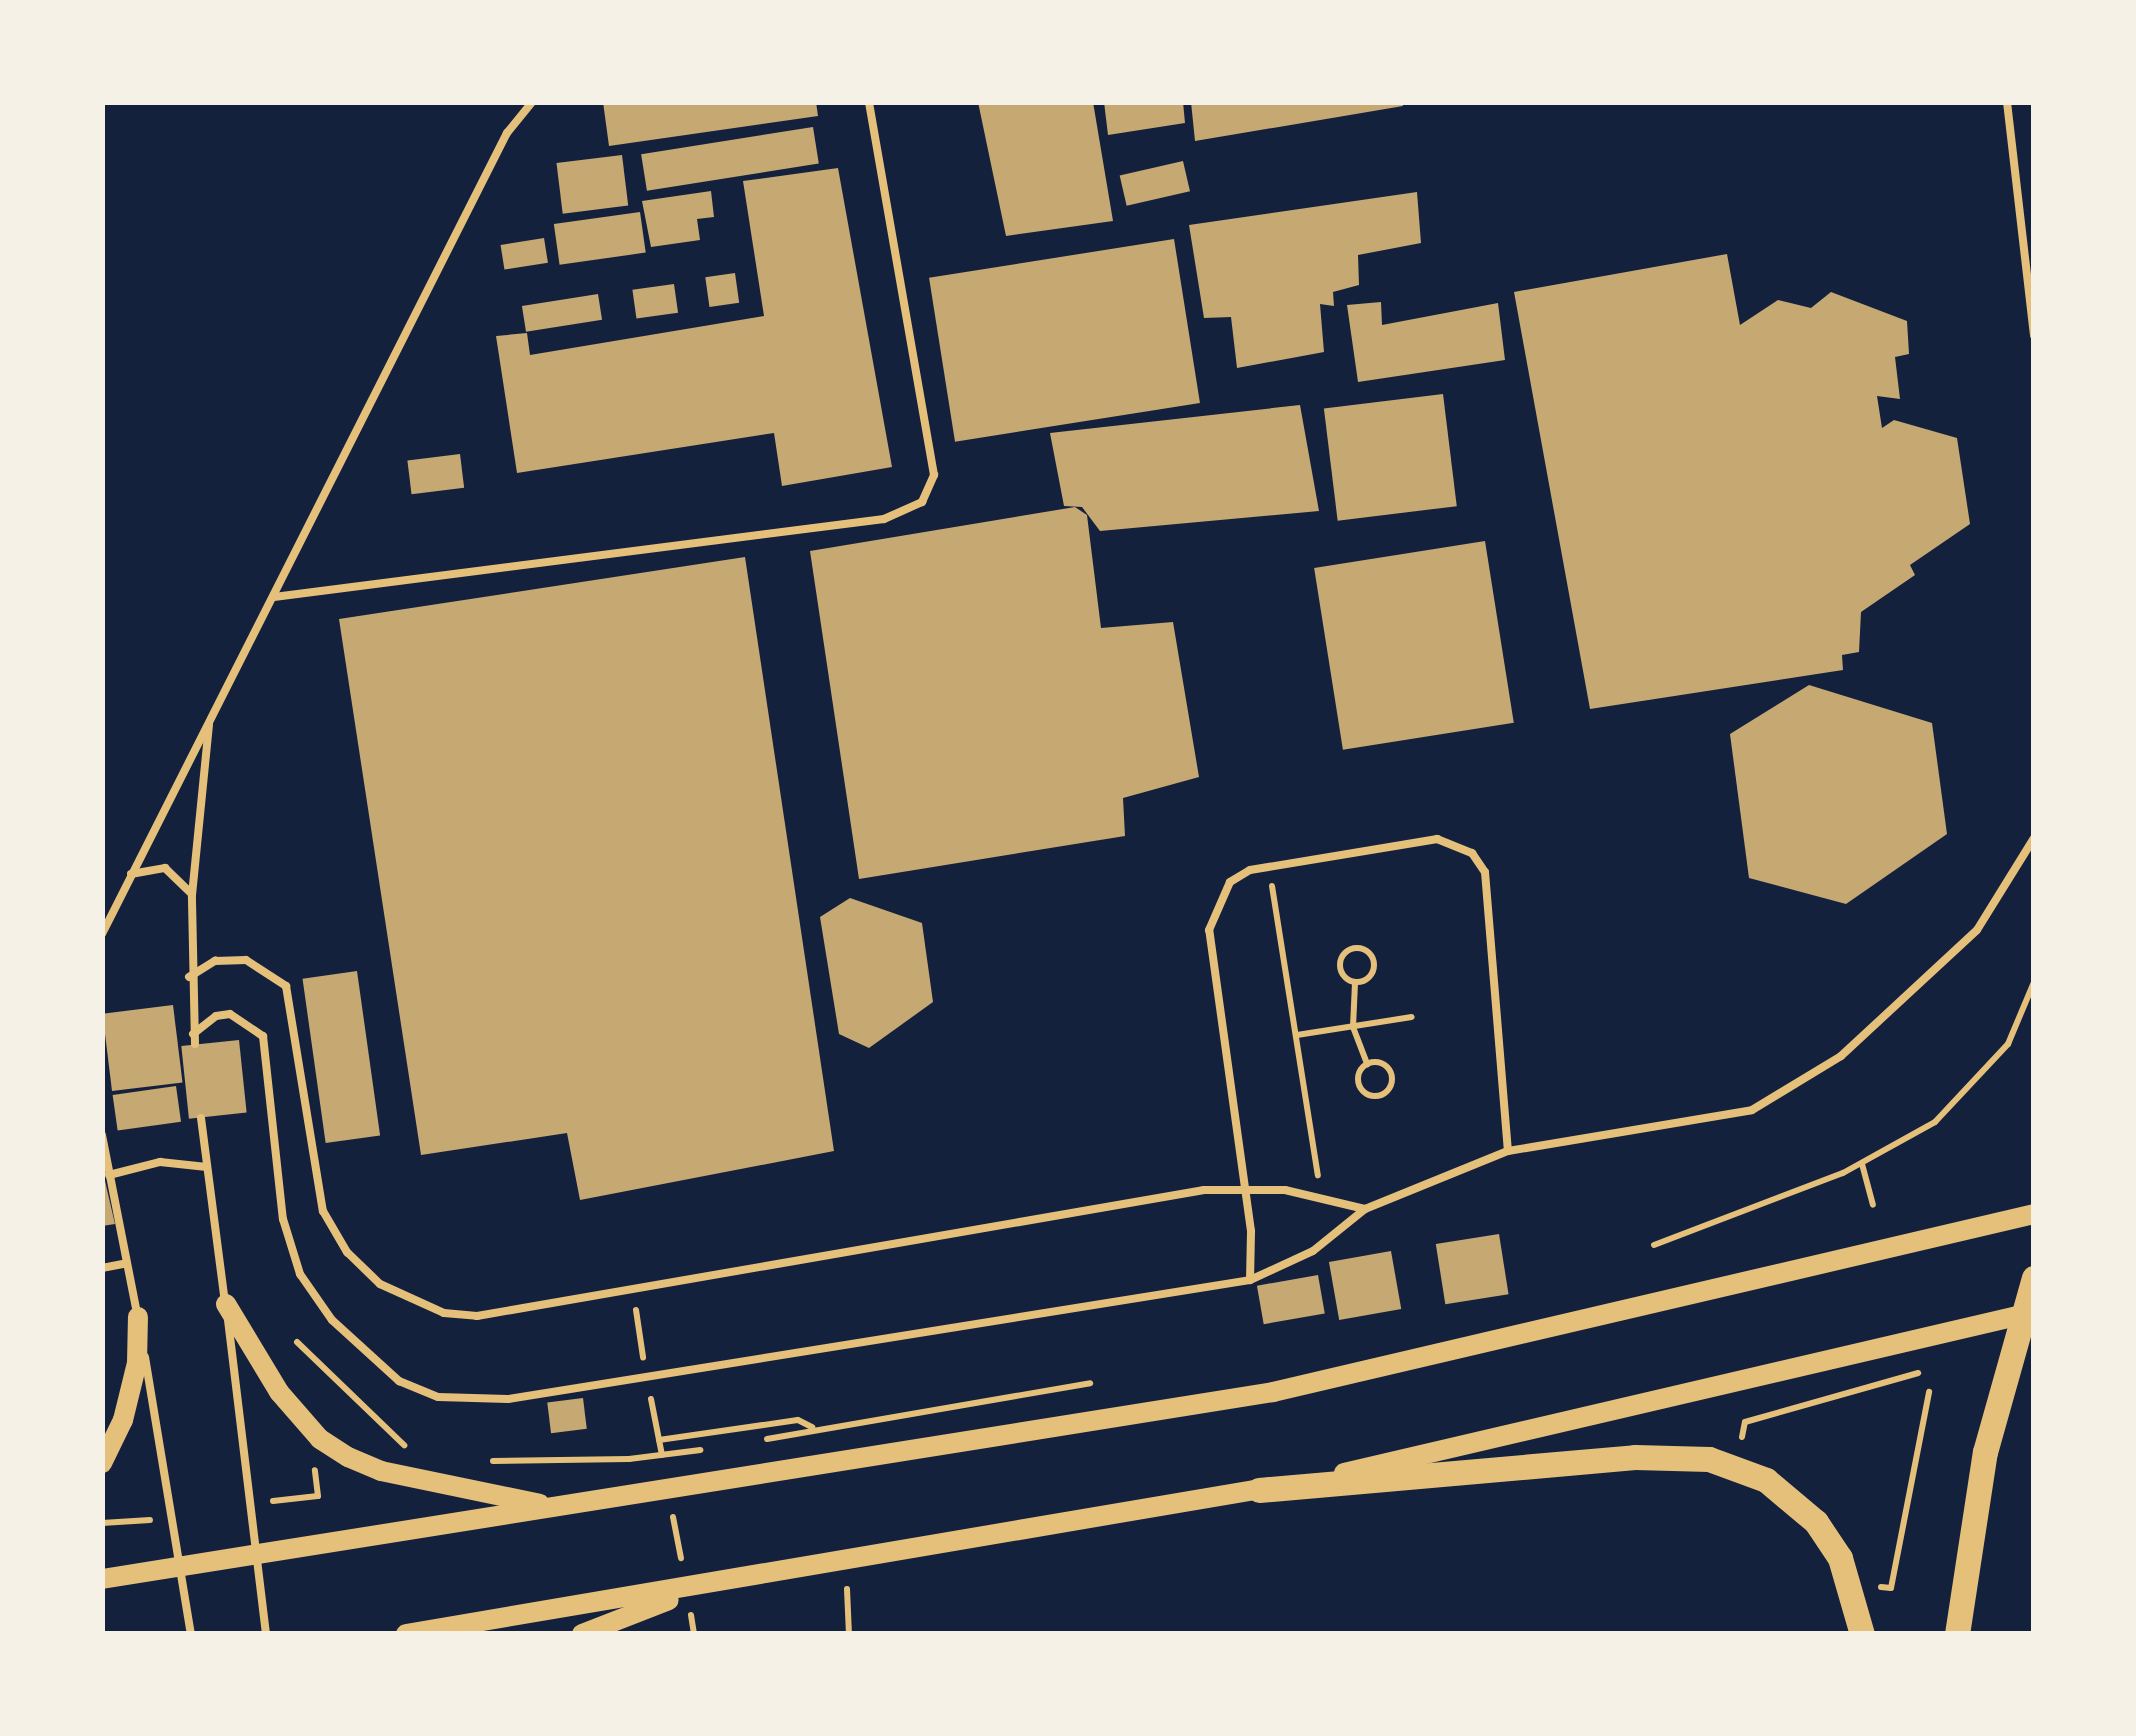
<!DOCTYPE html>
<html>
<head>
<meta charset="utf-8">
<style>
	body { margin:0 }
	#map { position:relative; width:2136px; height:1736px; overflow:hidden; background:#14213d; font-family:Raleway,sans-serif }
	div>[style] { position:absolute }
	[style*='--x'] { left:calc(var(--x)*1px); top:calc(var(--y)*1px); width:calc(var(--w)*1px); rotate:calc(var(--a)*1deg) }
	.building>* { inset:0; background:#c6a872; transform-origin:0 0 }
	.path>* { height:6px; margin:-3px; padding:0 3px; transform-origin:3px; border-radius:3px; background:#e5c07b }
	.path>.ring { margin:-3px; padding:0; box-sizing:content-box; background:none; border:6px solid #e5c07b; border-radius:50% }
	.service>* { height:8px; margin:-4px; padding:0 4px; transform-origin:4px; border-radius:4px; background:#e5c07b }
	.secondary>* { height:20px; margin:-10px; padding:0 10px; transform-origin:10px; border-radius:10px; background:#e5c07b }
	.primary>* { height:25px; margin:-12.5px; padding:0 12.5px; transform-origin:12.5px; border-radius:12.5px; background:#e5c07b }
	span { translate:-50% -50%; white-space:nowrap; text-align:center; line-height:1.15; -webkit-text-stroke:9px #f6f1e7; paint-order:stroke }
	.frame { position:absolute; inset:0; border:105px solid #f6f1e7; pointer-events:none }
</style>
</head>
<body>
<div id="map">
	<div class="building">
		<i style="clip-path:polygon(603px 102px,816px 102px,818px 116px,609px 146px)"></i>
		<i style="clip-path:polygon(978px 102px,1093px 102px,1113px 221px,1006px 236px)"></i>
		<i style="clip-path:polygon(1104px 102px,1183px 102px,1185px 123px,1108px 135px)"></i>
		<i style="clip-path:polygon(1191px 102px,1402px 102px,1403px 106px,1195px 141px)"></i>
		<i style="left:813px;top:127px;width:37px;height:174px;rotate:81deg"></i>
		<i style="left:622px;top:155px;width:51px;height:66px;rotate:83deg"></i>
		<i style="left:1183px;top:161px;width:31px;height:65px;rotate:77deg"></i>
		<i style="clip-path:polygon(838px 168px,892px 467px,782px 486px,774px 433px,517px 473px,496px 336px,527px 333px,530px 355px,764px 316px,743px 181px)"></i>
		<i style="clip-path:polygon(711px 191px,714px 217px,697px 219px,700px 240px,651px 247px,642px 201px)"></i>
		<i style="clip-path:polygon(1417px 192px,1421px 243px,1358px 255px,1359px 285px,1333px 292px,1334px 306px,1320px 304px,1324px 352px,1237px 368px,1231px 317px,1204px 318px,1189px 225px)"></i>
		<i style="left:640px;top:212px;width:41px;height:87px;rotate:82deg"></i>
		<i style="left:544px;top:238px;width:25px;height:44px;rotate:81deg"></i>
		<i style="left:1174px;top:239px;width:166px;height:248px;rotate:81deg"></i>
		<i style="clip-path:polygon(1727px 254px,1740px 325px,1778px 300px,1811px 308px,1831px 292px,1907px 321px,1909px 354px,1895px 357px,1900px 399px,1877px 396px,1882px 428px,1894px 420px,1957px 438px,1970px 524px,1910px 565px,1915px 575px,1861px 612px,1859px 652px,1842px 655px,1843px 670px,1590px 709px,1514px 292px)"></i>
		<i style="left:735px;top:273px;width:30px;height:30px;rotate:82deg"></i>
		<i style="left:674px;top:284px;width:29px;height:42px;rotate:82deg"></i>
		<i style="left:598px;top:294px;width:26px;height:77px;rotate:81deg"></i>
		<i style="clip-path:polygon(1381px 302px,1382px 325px,1498px 303px,1505px 360px,1358px 382px,1347px 305px)"></i>
		<i style="left:1443px;top:394px;width:113px;height:120px;rotate:83deg"></i>
		<i style="clip-path:polygon(1300px 405px,1319px 511px,1100px 531px,1082px 507px,1064px 506px,1050px 433px)"></i>
		<i style="left:460px;top:454px;width:34px;height:53px;rotate:83deg"></i>
		<i style="clip-path:polygon(1075px 507px,1087px 515px,1101px 628px,1173px 622px,1199px 777px,1123px 798px,1125px 836px,859px 879px,810px 551px)"></i>
		<i style="left:1485px;top:541px;width:184px;height:173px;rotate:81deg"></i>
		<i style="clip-path:polygon(745px 557px,834px 1151px,580px 1200px,567px 1133px,421px 1155px,339px 619px)"></i>
		<i style="clip-path:polygon(1809px 685px,1932px 723px,1947px 834px,1846px 904px,1749px 878px,1730px 734px)"></i>
		<i style="clip-path:polygon(850px 898px,922px 923px,933px 1002px,869px 1048px,839px 1034px,820px 917px)"></i>
		<i style="left:357px;top:971px;width:166px;height:55px;rotate:82deg"></i>
		<i style="left:173px;top:1005px;width:78px;height:71px;rotate:83deg"></i>
		<i style="left:239px;top:1040px;width:73px;height:58px;rotate:84deg"></i>
		<i style="left:176px;top:1086px;width:36px;height:64px;rotate:82deg"></i>
		<i style="clip-path:polygon(102px 1168px,115px 1224px,102px 1226px)"></i>
		<i style="left:1499px;top:1234px;width:61px;height:64px;rotate:81deg"></i>
		<i style="left:1391px;top:1251px;width:59px;height:63px;rotate:80deg"></i>
		<i style="left:1318px;top:1275px;width:39px;height:62px;rotate:80deg"></i>
		<i style="left:583px;top:1398px;width:31px;height:36px;rotate:83deg"></i>
	</div>
	<div class="path">
		<i style="--x:1272;--y:886;--w:293;--a:81"></i>
		<i class="ring" style="left:1340px;top:948px;width:28px;height:28px"></i>
		<i style="--x:1355;--y:983;--w:44;--a:92.6"></i>
		<i style="--x:1353;--y:1027;--w:40;--a:69"></i>
		<i style="--x:1297;--y:1035;--w:116;--a:-8.9"></i>
		<i class="ring" style="left:1358px;top:1062px;width:28px;height:28px"></i>
		<i style="--x:1862;--y:1164;--w:42;--a:75"></i>
		<i style="--x:1654;--y:1245;--w:202;--a:-20.9"></i>
		<i style="--x:1843;--y:1173;--w:105;--a:-29"></i>
		<i style="--x:1935;--y:1122;--w:107;--a:-46.9"></i>
		<i style="--x:2008;--y:1044;--w:67;--a:-67.2"></i>
		<i style="--x:636;--y:1310;--w:48;--a:81.5"></i>
		<i style="--x:297;--y:1342;--w:149;--a:43.9"></i>
		<i style="--x:651;--y:1399;--w:57;--a:78.9"></i>
		<i style="--x:1742;--y:1437;--w:15;--a:-79"></i>
		<i style="--x:1745;--y:1422;--w:180;--a:-15.8"></i>
		<i style="--x:767;--y:1439;--w:328;--a:-9.8"></i>
		<i style="--x:659;--y:1440;--w:140;--a:-8.2"></i>
		<i style="--x:798;--y:1420;--w:16;--a:27"></i>
		<i style="--x:493;--y:1461;--w:136;--a:-0.8"></i>
		<i style="--x:629;--y:1459;--w:72;--a:-7.2"></i>
		<i style="--x:273;--y:1501;--w:45;--a:-6.3"></i>
		<i style="--x:318;--y:1496;--w:26;--a:-97"></i>
		<i style="--x:673;--y:1517;--w:42;--a:79"></i>
		<i style="--x:102;--y:1523;--w:48;--a:-3.6"></i>
		<i style="--x:1881;--y:1587;--w:10;--a:6"></i>
		<i style="--x:1891;--y:1588;--w:200;--a:-79"></i>
		<i style="--x:847;--y:1589;--w:45;--a:87.5"></i>
		<i style="--x:691;--y:1615;--w:19;--a:81"></i>
	</div>
	<div class="service">
		<i style="--x:2007;--y:102;--w:235;--a:83.4"></i>
		<i style="--x:274;--y:597;--w:615;--a:-7.29"></i>
		<i style="--x:884;--y:519;--w:42;--a:-24.1"></i>
		<i style="--x:922;--y:502;--w:30;--a:-66"></i>
		<i style="--x:934;--y:475;--w:379;--a:-99.9"></i>
		<i style="--x:131;--y:874;--w:35;--a:-10"></i>
		<i style="--x:165;--y:868;--w:35;--a:44"></i>
		<i style="--x:102;--y:934;--w:898;--a:-63.18"></i>
		<i style="--x:507;--y:133;--w:40;--a:-51"></i>
		<i style="--x:189;--y:977;--w:31;--a:-32"></i>
		<i style="--x:215;--y:961;--w:31;--a:-2"></i>
		<i style="--x:246;--y:960;--w:48;--a:33"></i>
		<i style="--x:286;--y:986;--w:228;--a:80.7"></i>
		<i style="--x:323;--y:1211;--w:48;--a:59.7"></i>
		<i style="--x:347;--y:1252;--w:46;--a:44.1"></i>
		<i style="--x:380;--y:1284;--w:70;--a:24.4"></i>
		<i style="--x:444;--y:1313;--w:33;--a:5"></i>
		<i style="--x:477;--y:1316;--w:738;--a:-9.83"></i>
		<i style="--x:1204;--y:1190;--w:81;--a:0"></i>
		<i style="--x:1285;--y:1190;--w:82;--a:13.4"></i>
		<i style="--x:193;--y:1034;--w:29;--a:-38"></i>
		<i style="--x:216;--y:1016;--w:14;--a:-8"></i>
		<i style="--x:230;--y:1014;--w:40;--a:34"></i>
		<i style="--x:263;--y:1036;--w:184;--a:83.8"></i>
		<i style="--x:283;--y:1219;--w:58;--a:72.8"></i>
		<i style="--x:300;--y:1274;--w:56;--a:55.2"></i>
		<i style="--x:332;--y:1320;--w:91;--a:42.3"></i>
		<i style="--x:399;--y:1381;--w:42;--a:22.3"></i>
		<i style="--x:438;--y:1397;--w:70;--a:1.6"></i>
		<i style="--x:508;--y:1399;--w:751;--a:-9.11"></i>
		<i style="--x:1250;--y:1280;--w:69;--a:-24.7"></i>
		<i style="--x:1313;--y:1251;--w:67;--a:-38.9"></i>
		<i style="--x:1365;--y:1209;--w:154;--a:-22.1"></i>
		<i style="--x:1508;--y:1151;--w:247;--a:-9.5"></i>
		<i style="--x:1752;--y:1110;--w:104;--a:-31.2"></i>
		<i style="--x:1841;--y:1056;--w:185;--a:-42.8"></i>
		<i style="--x:1977;--y:930;--w:108;--a:-58.2"></i>
		<i style="--x:195;--y:1044;--w:149;--a:-91.2"></i>
		<i style="--x:192;--y:895;--w:171;--a:-84.3"></i>
		<i style="--x:201;--y:1118;--w:186;--a:82.6"></i>
		<i style="--x:102;--y:1135;--w:182;--a:78.9"></i>
		<i style="--x:109;--y:1175;--w:53;--a:-14.3"></i>
		<i style="--x:160;--y:1162;--w:47;--a:6.1"></i>
		<i style="--x:102;--y:1268;--w:25;--a:-11"></i>
		<i style="--x:1250;--y:1280;--w:49;--a:-88.8"></i>
		<i style="--x:1251;--y:1231;--w:304;--a:-97.9"></i>
		<i style="--x:1209;--y:930;--w:52;--a:-66.4"></i>
		<i style="--x:1230;--y:882;--w:23;--a:-31"></i>
		<i style="--x:1250;--y:870;--w:190;--a:-9.4"></i>
		<i style="--x:1437;--y:839;--w:38;--a:22"></i>
		<i style="--x:1472;--y:853;--w:23;--a:56"></i>
		<i style="--x:1485;--y:872;--w:280;--a:85.3"></i>
		<i style="--x:228;--y:1320;--w:316;--a:83.1"></i>
		<i style="--x:145;--y:1357;--w:281;--a:80.6"></i>
	</div>
	<div class="secondary">
		<i style="--x:226;--y:1304;--w:103;--a:58.9"></i>
		<i style="--x:279;--y:1392;--w:62;--a:48.9"></i>
		<i style="--x:320;--y:1439;--w:33;--a:33"></i>
		<i style="--x:348;--y:1457;--w:36;--a:23"></i>
		<i style="--x:381;--y:1471;--w:162;--a:11.7"></i>
		<i style="--x:102;--y:1463;--w:48;--a:-64"></i>
		<i style="--x:123;--y:1420;--w:59;--a:-76.2"></i>
		<i style="--x:137;--y:1363;--w:46;--a:-88.8"></i>
		<i style="--x:1344;--y:1473;--w:709;--a:-13.13"></i>
		<i style="--x:102;--y:1579;--w:1186;--a:-9.07"></i>
		<i style="--x:1273;--y:1392;--w:782;--a:-13.16"></i>
		<i style="--x:406;--y:1634;--w:878;--a:-9.63"></i>
		<i style="--x:582;--y:1634;--w:93;--a:-21.3"></i>
	</div>
	<div class="primary">
		<i style="--x:1259;--y:1490;--w:377;--a:-5"></i>
		<i style="--x:1635;--y:1457;--w:74;--a:1.5"></i>
		<i style="--x:1709;--y:1459;--w:61;--a:20.2"></i>
		<i style="--x:1766;--y:1480;--w:65;--a:40"></i>
		<i style="--x:1816;--y:1522;--w:43;--a:56.3"></i>
		<i style="--x:1840;--y:1558;--w:79;--a:73.9"></i>
		<i style="--x:1957;--y:1634;--w:184;--a:-81.3"></i>
		<i style="--x:1985;--y:1452;--w:181;--a:-74.3"></i>
	</div>
	<div class="frame"></div>
</div>
</body>
</html>
